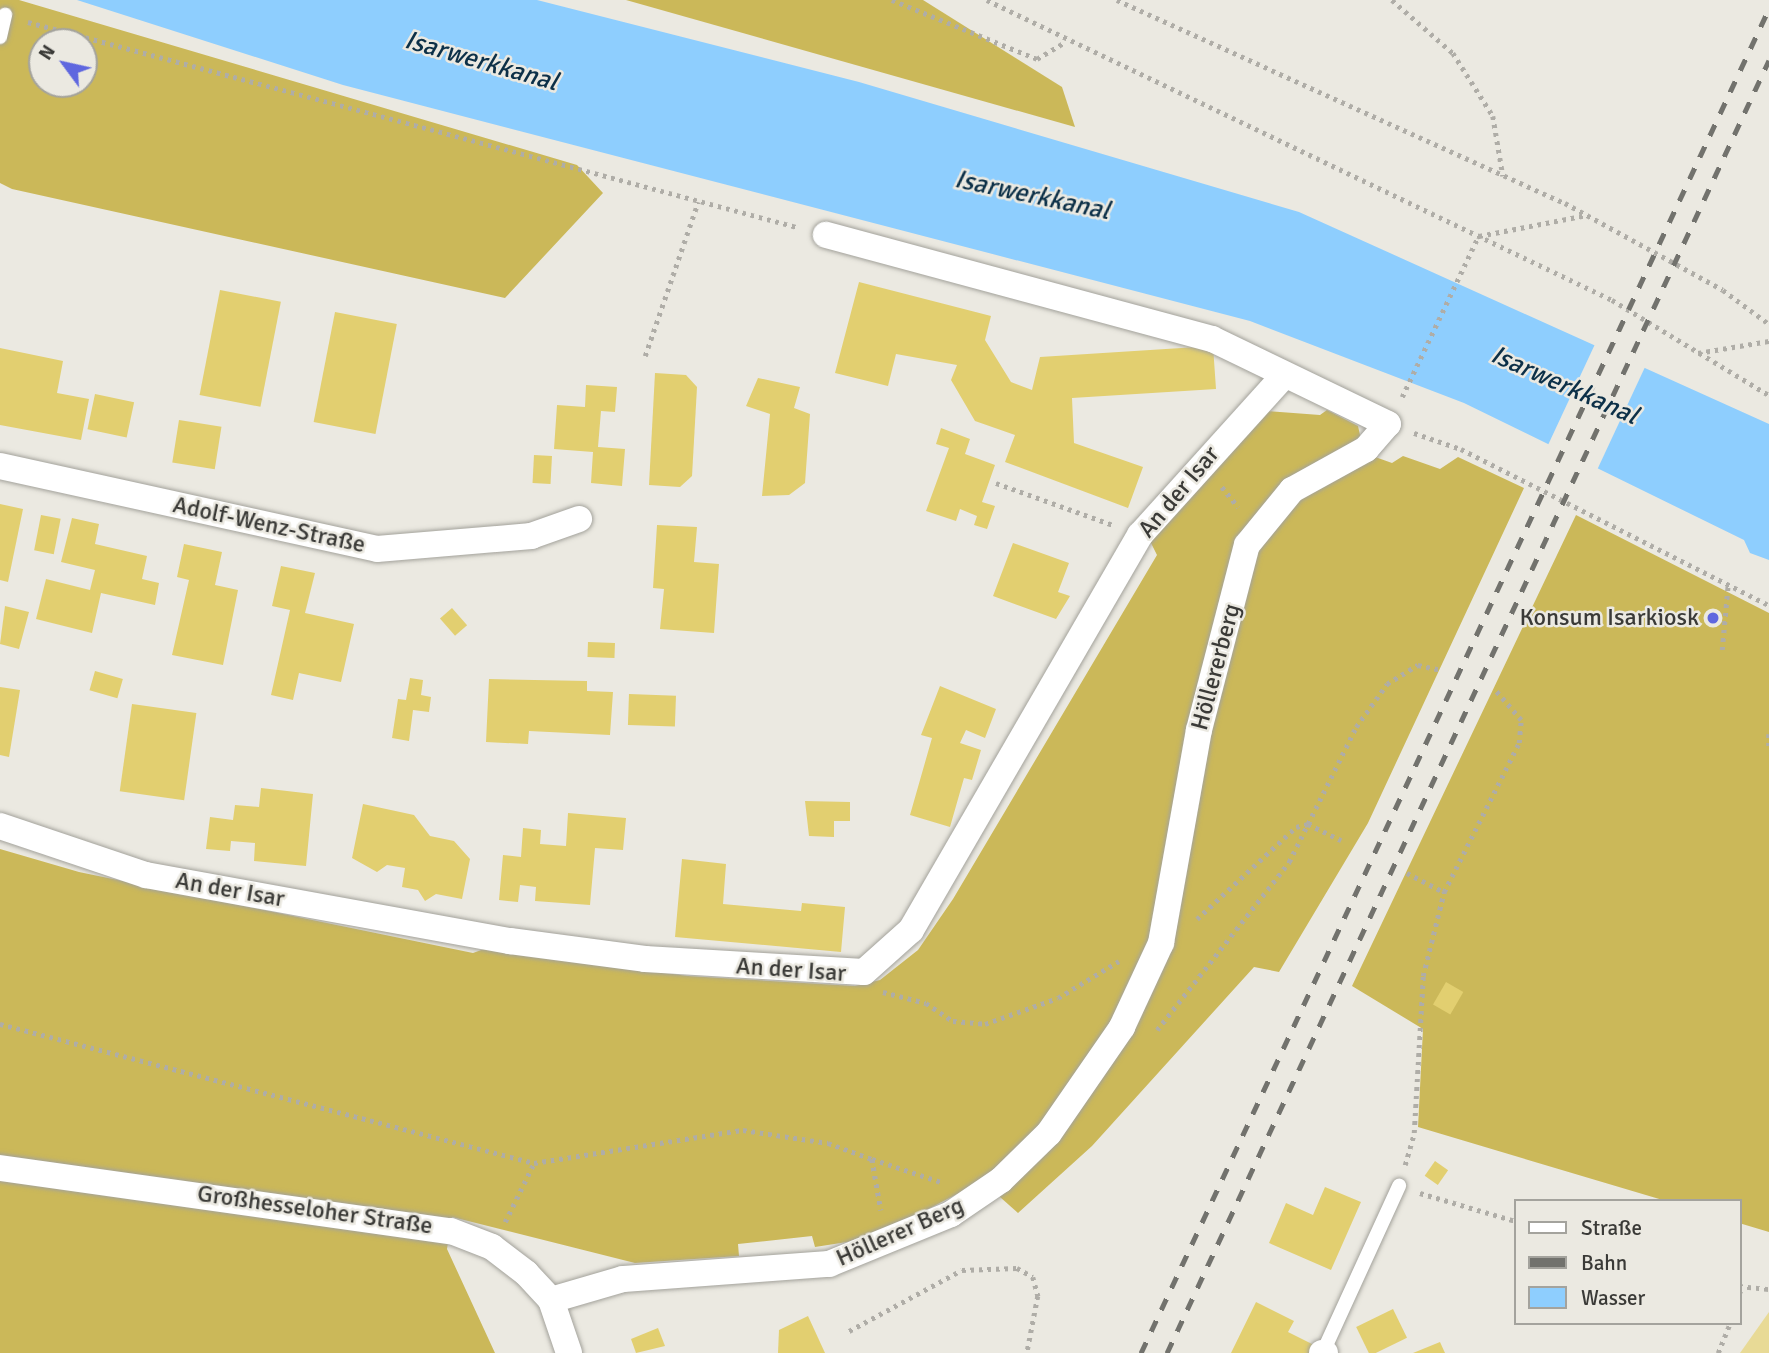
<!DOCTYPE html>
<html>
<head>
<meta charset="utf-8">
<style>
	body { margin:0 }
	#map { position:relative; width:1769px; height:1353px; overflow:hidden; background:#ebe9e1; font-family:Signika,sans-serif }
	div>[style] { position:absolute }
	[style*='--x'] { left:calc(var(--x)*1px); top:calc(var(--y)*1px); width:calc(var(--w)*1px); rotate:calc(var(--a)*1deg) }
	.green>* { inset:0; background:#e8da96 }
	.forest>* { inset:0; background:#cbb859 }
	.water>* { inset:0; background:#8ecefe }
	.pier>* { inset:0; background:#ebe9e1; transform-origin:0 0 }
	.building>* { inset:0; background:#e2cf70; transform-origin:0 0 }
	.path>* { height:4.5px; margin-top:-2.25px; transform-origin:0; background:repeating-linear-gradient(90deg,#afada7 0 3.5px,transparent 0 8.5px) }
	.roads { filter:drop-shadow(0 0 2px #a3a29b) drop-shadow(0 0 2px #a3a29b) }
	.lane>* { height:14px; margin:-7px; padding:0 7px; transform-origin:7px; border-radius:7px; background:#fff }
	.street>* { height:26px; margin:-13px; padding:0 13px; transform-origin:13px; border-radius:13px; background:#fff }
	.rail>* { height:5px; margin-top:-2.5px; transform-origin:0; background:repeating-linear-gradient(90deg,#72726d 0 12px,transparent 0 24px) }
	.dots>* { width:19px; height:19px; translate:-50% -50%; box-sizing:border-box; border:4px solid #ebe9e1; border-radius:50% }
	span { translate:-50% -50%; white-space:nowrap; text-align:center; line-height:1.15; -webkit-text-stroke:5px #ebe9e1; paint-order:stroke }
	.street-label { font-size:24px; color:#3a3a37 }
	.poi-label { font-size:24px; color:#3a3a37 }
	.right { translate:-100% -50%; text-align:right }
	.water-label { font-size:26px; color:#0c3048; font-style:italic }
	.legend { position:absolute; left:1514px; top:1199px; width:228px; height:126px; box-sizing:border-box; background:#ebe9e1; border:2px solid #a4a39d; margin:0; padding:9px 12px; list-style:none; font-size:21px; color:#3a3a37 }
	.legend li { display:flex; align-items:center; gap:14px; height:35px }
	.legend b { width:35px; border:2px solid #a4a39d }
	.north { position:absolute; left:28px; top:28px; width:70px; height:70px; box-sizing:border-box; background:#ebe9e1; border:2px solid #a4a39d; border-radius:50%; rotate:303deg; font-size:19px; font-weight:700; line-height:28px; text-align:center; color:#3a3a37 }
	.north::after { content:''; display:block; margin:auto; width:24px; height:32px; background:#5f67df; clip-path:polygon(50% 0,100% 100%,50% 72%,0 100%) }
</style>
</head>
<body>
<div id="map">
	<div class="green">
		<i style="clip-path:polygon(1769px 1312px,1769px 1353px,1740px 1353px)"></i>
	</div>
	<div class="forest">
		<i style="clip-path:polygon(evenodd,0 0,19px 0,577px 165px,603px 193px,505px 298px,12px 189px,0 183px,0 0,42px 42px,84px 42px,84px 84px,42px 84px,42px 42px)"></i>
		<i style="clip-path:polygon(626px 0,923px 0,1062px 87px,1075px 127px)"></i>
		<i style="clip-path:polygon(1327px 410px,1358px 426px,1364px 453px,1392px 463px,1403px 456px,1440px 469px,1458px 457px,1524px 488px,1368px 823px,1279px 972px,1254px 967px,1092px 1146px,1018px 1213px,982px 1181px,888px 1230px,847px 1242px,815px 1247px,812px 1236px,738px 1244px,739px 1256px,635px 1263px,452px 1217px,447px 1249px,495px 1353px,0 1353px,0 849px,79px 872px,473px 953px,484px 949px,688px 976px,855px 986px,880px 980px,918px 950px,953px 899px,1157px 555px,1150px 541px,1266px 411px,1320px 415px)"></i>
		<i style="clip-path:polygon(1576px 515px,1769px 613px,1769px 1232px,1739px 1223px,1739px 1201px,1666px 1201px,1418px 1127px,1423px 1029px,1352px 986px)"></i>
	</div>
	<div class="water">
		<i style="clip-path:polygon(77px 0,537px 0,859px 82px,1299px 212px,1769px 424px,1769px 560px,1750px 553px,1744px 540px,1464px 403px,1250px 321px,343px 85px)"></i>
	</div>
	<div class="pier">
		<i style="left:1596px;top:342px;width:55px;height:116px;rotate:25deg"></i>
	</div>
	<div class="building">
		<i style="clip-path:polygon(859px 282px,991px 316px,985px 340px,1011px 382px,1032px 390px,1040px 357px,1213px 346px,1216px 389px,1072px 398px,1074px 443px,1143px 467px,1128px 508px,1005px 462px,1015px 435px,975px 421px,951px 380px,957px 365px,896px 354px,888px 386px,835px 373px)"></i>
		<i style="left:220px;top:290px;width:62px;height:107px;rotate:11deg"></i>
		<i style="left:335px;top:312px;width:63px;height:112px;rotate:11deg"></i>
		<i style="clip-path:polygon(0 348px,63px 361px,57px 393px,89px 399px,81px 440px,0 425px)"></i>
		<i style="clip-path:polygon(655px 373px,686px 375px,697px 387px,692px 476px,680px 487px,649px 485px)"></i>
		<i style="clip-path:polygon(758px 378px,800px 387px,794px 408px,810px 414px,805px 483px,789px 495px,762px 496px,770px 414px,746px 406px)"></i>
		<i style="clip-path:polygon(586px 385px,617px 387px,615px 412px,601px 411px,598px 447px,625px 449px,622px 486px,591px 483px,593px 452px,554px 449px,557px 405px,585px 407px)"></i>
		<i style="left:95px;top:394px;width:40px;height:36px;rotate:12deg"></i>
		<i style="left:179px;top:420px;width:43px;height:43px;rotate:9deg"></i>
		<i style="clip-path:polygon(941px 428px,970px 439px,965px 454px,995px 465px,982px 502px,995px 506px,987px 529px,974px 525px,977px 516px,960px 509px,956px 521px,926px 511px,949px 448px,936px 444px)"></i>
		<i style="left:534px;top:455px;width:18px;height:28px;rotate:3deg"></i>
		<i style="clip-path:polygon(0 504px,23px 509px,8px 582px,0 580px)"></i>
		<i style="left:41px;top:515px;width:20px;height:36px;rotate:11deg"></i>
		<i style="clip-path:polygon(72px 518px,99px 524px,95px 544px,147px 556px,142px 579px,159px 583px,155px 605px,101px 593px,92px 633px,36px 619px,46px 579px,90px 590px,95px 570px,61px 562px)"></i>
		<i style="clip-path:polygon(657px 525px,697px 527px,694px 562px,719px 564px,714px 633px,660px 629px,664px 589px,653px 588px)"></i>
		<i style="clip-path:polygon(1013px 543px,1069px 563px,1058px 592px,1070px 596px,1056px 619px,993px 596px)"></i>
		<i style="clip-path:polygon(184px 544px,222px 552px,215px 585px,238px 590px,223px 665px,172px 655px,189px 580px,177px 577px)"></i>
		<i style="clip-path:polygon(281px 566px,315px 573px,305px 613px,354px 624px,341px 682px,299px 673px,293px 700px,271px 695px,290px 610px,272px 606px)"></i>
		<i style="clip-path:polygon(5px 606px,29px 612px,19px 649px,0 644px)"></i>
		<i style="left:452px;top:608px;width:23px;height:16px;rotate:49deg"></i>
		<i style="left:588px;top:642px;width:27px;height:15px;rotate:2deg"></i>
		<i style="left:95px;top:671px;width:29px;height:20px;rotate:16deg"></i>
		<i style="clip-path:polygon(410px 678px,423px 680px,421px 695px,431px 697px,429px 712px,413px 710px,409px 741px,392px 738px,398px 699px,406px 700px)"></i>
		<i style="clip-path:polygon(489px 679px,587px 681px,587px 691px,613px 692px,610px 735px,529px 731px,528px 744px,486px 742px)"></i>
		<i style="clip-path:polygon(940px 686px,996px 709px,985px 738px,966px 730px,960px 743px,981px 750px,972px 780px,964px 778px,950px 827px,910px 815px,932px 738px,921px 735px)"></i>
		<i style="clip-path:polygon(0 687px,20px 690px,9px 757px,0 755px)"></i>
		<i style="left:629px;top:694px;width:47px;height:31px;rotate:2deg"></i>
		<i style="left:132px;top:704px;width:65px;height:88px;rotate:8deg"></i>
		<i style="clip-path:polygon(261px 788px,313px 794px,306px 866px,254px 861px,255px 843px,231px 841px,230px 851px,206px 849px,210px 817px,233px 820px,235px 805px,259px 807px)"></i>
		<i style="clip-path:polygon(805px 801px,850px 802px,850px 821px,834px 821px,834px 837px,809px 836px)"></i>
		<i style="clip-path:polygon(363px 804px,414px 815px,430px 836px,454px 841px,470px 859px,462px 899px,436px 894px,425px 901px,418px 890px,402px 887px,405px 868px,387px 865px,377px 872px,352px 858px)"></i>
		<i style="clip-path:polygon(568px 813px,626px 818px,623px 850px,595px 848px,590px 905px,535px 901px,536px 887px,520px 885px,518px 902px,499px 900px,503px 855px,521px 857px,523px 828px,541px 830px,540px 844px,566px 846px)"></i>
		<i style="clip-path:polygon(682px 859px,726px 864px,723px 904px,801px 911px,802px 903px,845px 907px,841px 952px,675px 937px)"></i>
		<i style="left:1446px;top:982px;width:20px;height:26px;rotate:30deg"></i>
		<i style="left:1435px;top:1161px;width:16px;height:18px;rotate:35deg"></i>
		<i style="clip-path:polygon(1325px 1187px,1361px 1202px,1331px 1270px,1269px 1243px,1286px 1203px,1313px 1215px)"></i>
		<i style="clip-path:polygon(1256px 1302px,1294px 1321px,1288px 1332px,1314px 1345px,1310px 1353px,1231px 1353px)"></i>
		<i style="left:1393px;top:1309px;width:32px;height:41px;rotate:64deg"></i>
		<i style="clip-path:polygon(808px 1316px,825px 1353px,778px 1353px,779px 1330px)"></i>
		<i style="clip-path:polygon(658px 1328px,665px 1346px,636px 1353px,631px 1339px)"></i>
		<i style="clip-path:polygon(1440px 1342px,1445px 1353px,1413px 1353px)"></i>
	</div>
	<div class="path">
		<i style="--x:892;--y:0;--w:157;--a:22.1"></i>
		<i style="--x:1037;--y:59;--w:33;--a:-31"></i>
		<i style="--x:987;--y:0;--w:693;--a:25.64"></i>
		<i style="--x:1612;--y:300;--w:184;--a:31.2"></i>
		<i style="--x:1117;--y:0;--w:492;--a:24.4"></i>
		<i style="--x:1565;--y:203;--w:180;--a:28.8"></i>
		<i style="--x:1723;--y:290;--w:57;--a:36.5"></i>
		<i style="--x:1392;--y:0;--w:81;--a:41"></i>
		<i style="--x:1453;--y:53;--w:75;--a:57.6"></i>
		<i style="--x:1493;--y:116;--w:61;--a:80.5"></i>
		<i style="--x:28;--y:22;--w:796;--a:14.93"></i>
		<i style="--x:1479;--y:236;--w:110;--a:-11"></i>
		<i style="--x:1698;--y:353;--w:72;--a:-9.6"></i>
		<i style="--x:645;--y:356;--w:163;--a:-71"></i>
		<i style="--x:1402;--y:397;--w:177;--a:-64.6"></i>
		<i style="--x:1414;--y:433;--w:50;--a:18.8"></i>
		<i style="--x:1461;--y:449;--w:345;--a:26.9"></i>
		<i style="--x:996;--y:483;--w:124;--a:19.7"></i>
		<i style="--x:1222;--y:487;--w:26;--a:51"></i>
		<i style="--x:1722;--y:650;--w:66;--a:-84.8"></i>
		<i style="--x:1769;--y:734;--w:15;--a:90"></i>
		<i style="--x:1407;--y:873;--w:42;--a:27.2"></i>
		<i style="--x:1197;--y:919;--w:135;--a:-42.9"></i>
		<i style="--x:1296;--y:827;--w:12;--a:-14"></i>
		<i style="--x:1308;--y:824;--w:37;--a:26"></i>
		<i style="--x:883;--y:992;--w:44;--a:14.3"></i>
		<i style="--x:926;--y:1003;--w:32;--a:34"></i>
		<i style="--x:953;--y:1021;--w:32;--a:5"></i>
		<i style="--x:985;--y:1024;--w:77;--a:-19.6"></i>
		<i style="--x:1058;--y:998;--w:71;--a:-31.2"></i>
		<i style="--x:0;--y:1024;--w:552;--a:14.59"></i>
		<i style="--x:534;--y:1163;--w:212;--a:-9"></i>
		<i style="--x:743;--y:1130;--w:86;--a:8.7"></i>
		<i style="--x:828;--y:1143;--w:47;--a:20"></i>
		<i style="--x:872;--y:1159;--w:52;--a:80"></i>
		<i style="--x:1157;--y:1030;--w:214;--a:-51.8"></i>
		<i style="--x:1289;--y:862;--w:151;--a:-63.6"></i>
		<i style="--x:1356;--y:727;--w:53;--a:-54.2"></i>
		<i style="--x:1387;--y:684;--w:36;--a:-32"></i>
		<i style="--x:1418;--y:665;--w:25;--a:12"></i>
		<i style="--x:872;--y:1159;--w:73;--a:18.4"></i>
		<i style="--x:1405;--y:1165;--w:33;--a:-74"></i>
		<i style="--x:1414;--y:1133;--w:157;--a:-86.7"></i>
		<i style="--x:1423;--y:976;--w:87;--a:-76"></i>
		<i style="--x:1444;--y:892;--w:167;--a:-63.3"></i>
		<i style="--x:1519;--y:743;--w:23;--a:-85"></i>
		<i style="--x:1521;--y:720;--w:38;--a:-131"></i>
		<i style="--x:1420;--y:1193;--w:99;--a:16.4"></i>
		<i style="--x:505;--y:1222;--w:66;--a:-63.8"></i>
		<i style="--x:1739;--y:1286;--w:30;--a:6"></i>
		<i style="--x:1739;--y:1294;--w:8;--a:-67"></i>
		<i style="--x:849;--y:1331;--w:128;--a:-28.4"></i>
		<i style="--x:962;--y:1270;--w:55;--a:-2.1"></i>
		<i style="--x:1017;--y:1268;--w:18;--a:29"></i>
		<i style="--x:1033;--y:1277;--w:20;--a:75"></i>
		<i style="--x:1038;--y:1296;--w:58;--a:100.9"></i>
		<i style="--x:1718;--y:1353;--w:32;--a:-68"></i>
	</div>
	<div class="roads">
		<div class="lane">
			<i style="--x:0;--y:37;--w:23;--a:-77"></i>
			<i style="--x:1323;--y:1352;--w:183;--a:-65.4"></i>
		</div>
		<div class="street">
			<i style="--x:0;--y:466;--w:386;--a:12.4"></i>
			<i style="--x:377;--y:549;--w:155;--a:-4.8"></i>
			<i style="--x:531;--y:536;--w:51;--a:-19.5"></i>
			<i style="--x:0;--y:826;--w:154;--a:18.6"></i>
			<i style="--x:146;--y:875;--w:370;--a:10.3"></i>
			<i style="--x:510;--y:941;--w:136;--a:7.6"></i>
			<i style="--x:645;--y:959;--w:219;--a:3.4"></i>
			<i style="--x:864;--y:972;--w:63;--a:-41.8"></i>
			<i style="--x:911;--y:930;--w:457;--a:-59.9"></i>
			<i style="--x:1140;--y:535;--w:213;--a:-47.9"></i>
			<i style="--x:0;--y:1168;--w:455;--a:8"></i>
			<i style="--x:451;--y:1231;--w:44;--a:21.3"></i>
			<i style="--x:492;--y:1247;--w:43;--a:37.4"></i>
			<i style="--x:526;--y:1273;--w:37;--a:47"></i>
			<i style="--x:551;--y:1300;--w:56;--a:71.2"></i>
			<i style="--x:551;--y:1300;--w:75;--a:-16.3"></i>
			<i style="--x:623;--y:1279;--w:207;--a:-4.2"></i>
			<i style="--x:829;--y:1264;--w:132;--a:-22.3"></i>
			<i style="--x:951;--y:1214;--w:60;--a:-34.2"></i>
			<i style="--x:1001;--y:1180;--w:67;--a:-44.4"></i>
			<i style="--x:1049;--y:1133;--w:129;--a:-55.4"></i>
			<i style="--x:1122;--y:1027;--w:93;--a:-65.1"></i>
			<i style="--x:1161;--y:943;--w:216;--a:-79.9"></i>
			<i style="--x:1199;--y:730;--w:191;--a:-75.5"></i>
			<i style="--x:1247;--y:545;--w:71;--a:-50.7"></i>
			<i style="--x:1292;--y:490;--w:85;--a:-29"></i>
			<i style="--x:1366;--y:449;--w:33;--a:-49"></i>
			<i style="--x:1388;--y:424;--w:195;--a:-154.2"></i>
			<i style="--x:1212;--y:339;--w:400;--a:-164.9"></i>
			<i style="--x:1322;--y:1353;--w:3;--a:0"></i>
		</div>
	</div>
	<div class="rail">
		<i style="--x:1141;--y:1353;--w:1483;--a:-64.96"></i>
		<i style="--x:1167;--y:1353;--w:1426;--a:-65.03"></i>
	</div>
	<div class="dots">
		<i style="left:1713px;top:618px;background:#5f67df"></i>
	</div>
	<div class="street-label">
		<span style="left:1179px;top:492px;rotate:-50deg">An der Isar</span>
		<span style="left:269px;top:525px;rotate:12deg">Adolf-Wenz-Straße</span>
		<span style="left:1216px;top:667px;rotate:-75deg">Höllererberg</span>
		<span style="left:230px;top:890px;rotate:10deg">An der Isar</span>
		<span style="left:791px;top:970px;rotate:4deg">An der Isar</span>
		<span style="left:315px;top:1210px;rotate:8deg">Großhesseloher Straße</span>
		<span style="left:900px;top:1232px;rotate:-24deg">Höllerer Berg</span>
	</div>
	<div class="poi-label">
		<span class="right" style="left:1699px;top:618px">Konsum Isarkiosk</span>
	</div>
	<div class="water-label">
		<span style="left:481px;top:62px;rotate:16deg">Isarwerkkanal</span>
		<span style="left:1032px;top:196px;rotate:12deg">Isarwerkkanal</span>
		<span style="left:1564px;top:386px;rotate:24deg">Isarwerkkanal</span>
	</div>
	<ul class="legend">
	<li><b style="height:9px;background:#fff"></b>Straße</li>
	<li><b style="height:9px;background:#72726d"></b>Bahn</li>
	<li><b style="height:19px;background:#8ecefe"></b>Wasser</li>
	</ul>
	<div class="north">N</div>
</div>
</body>
</html>
